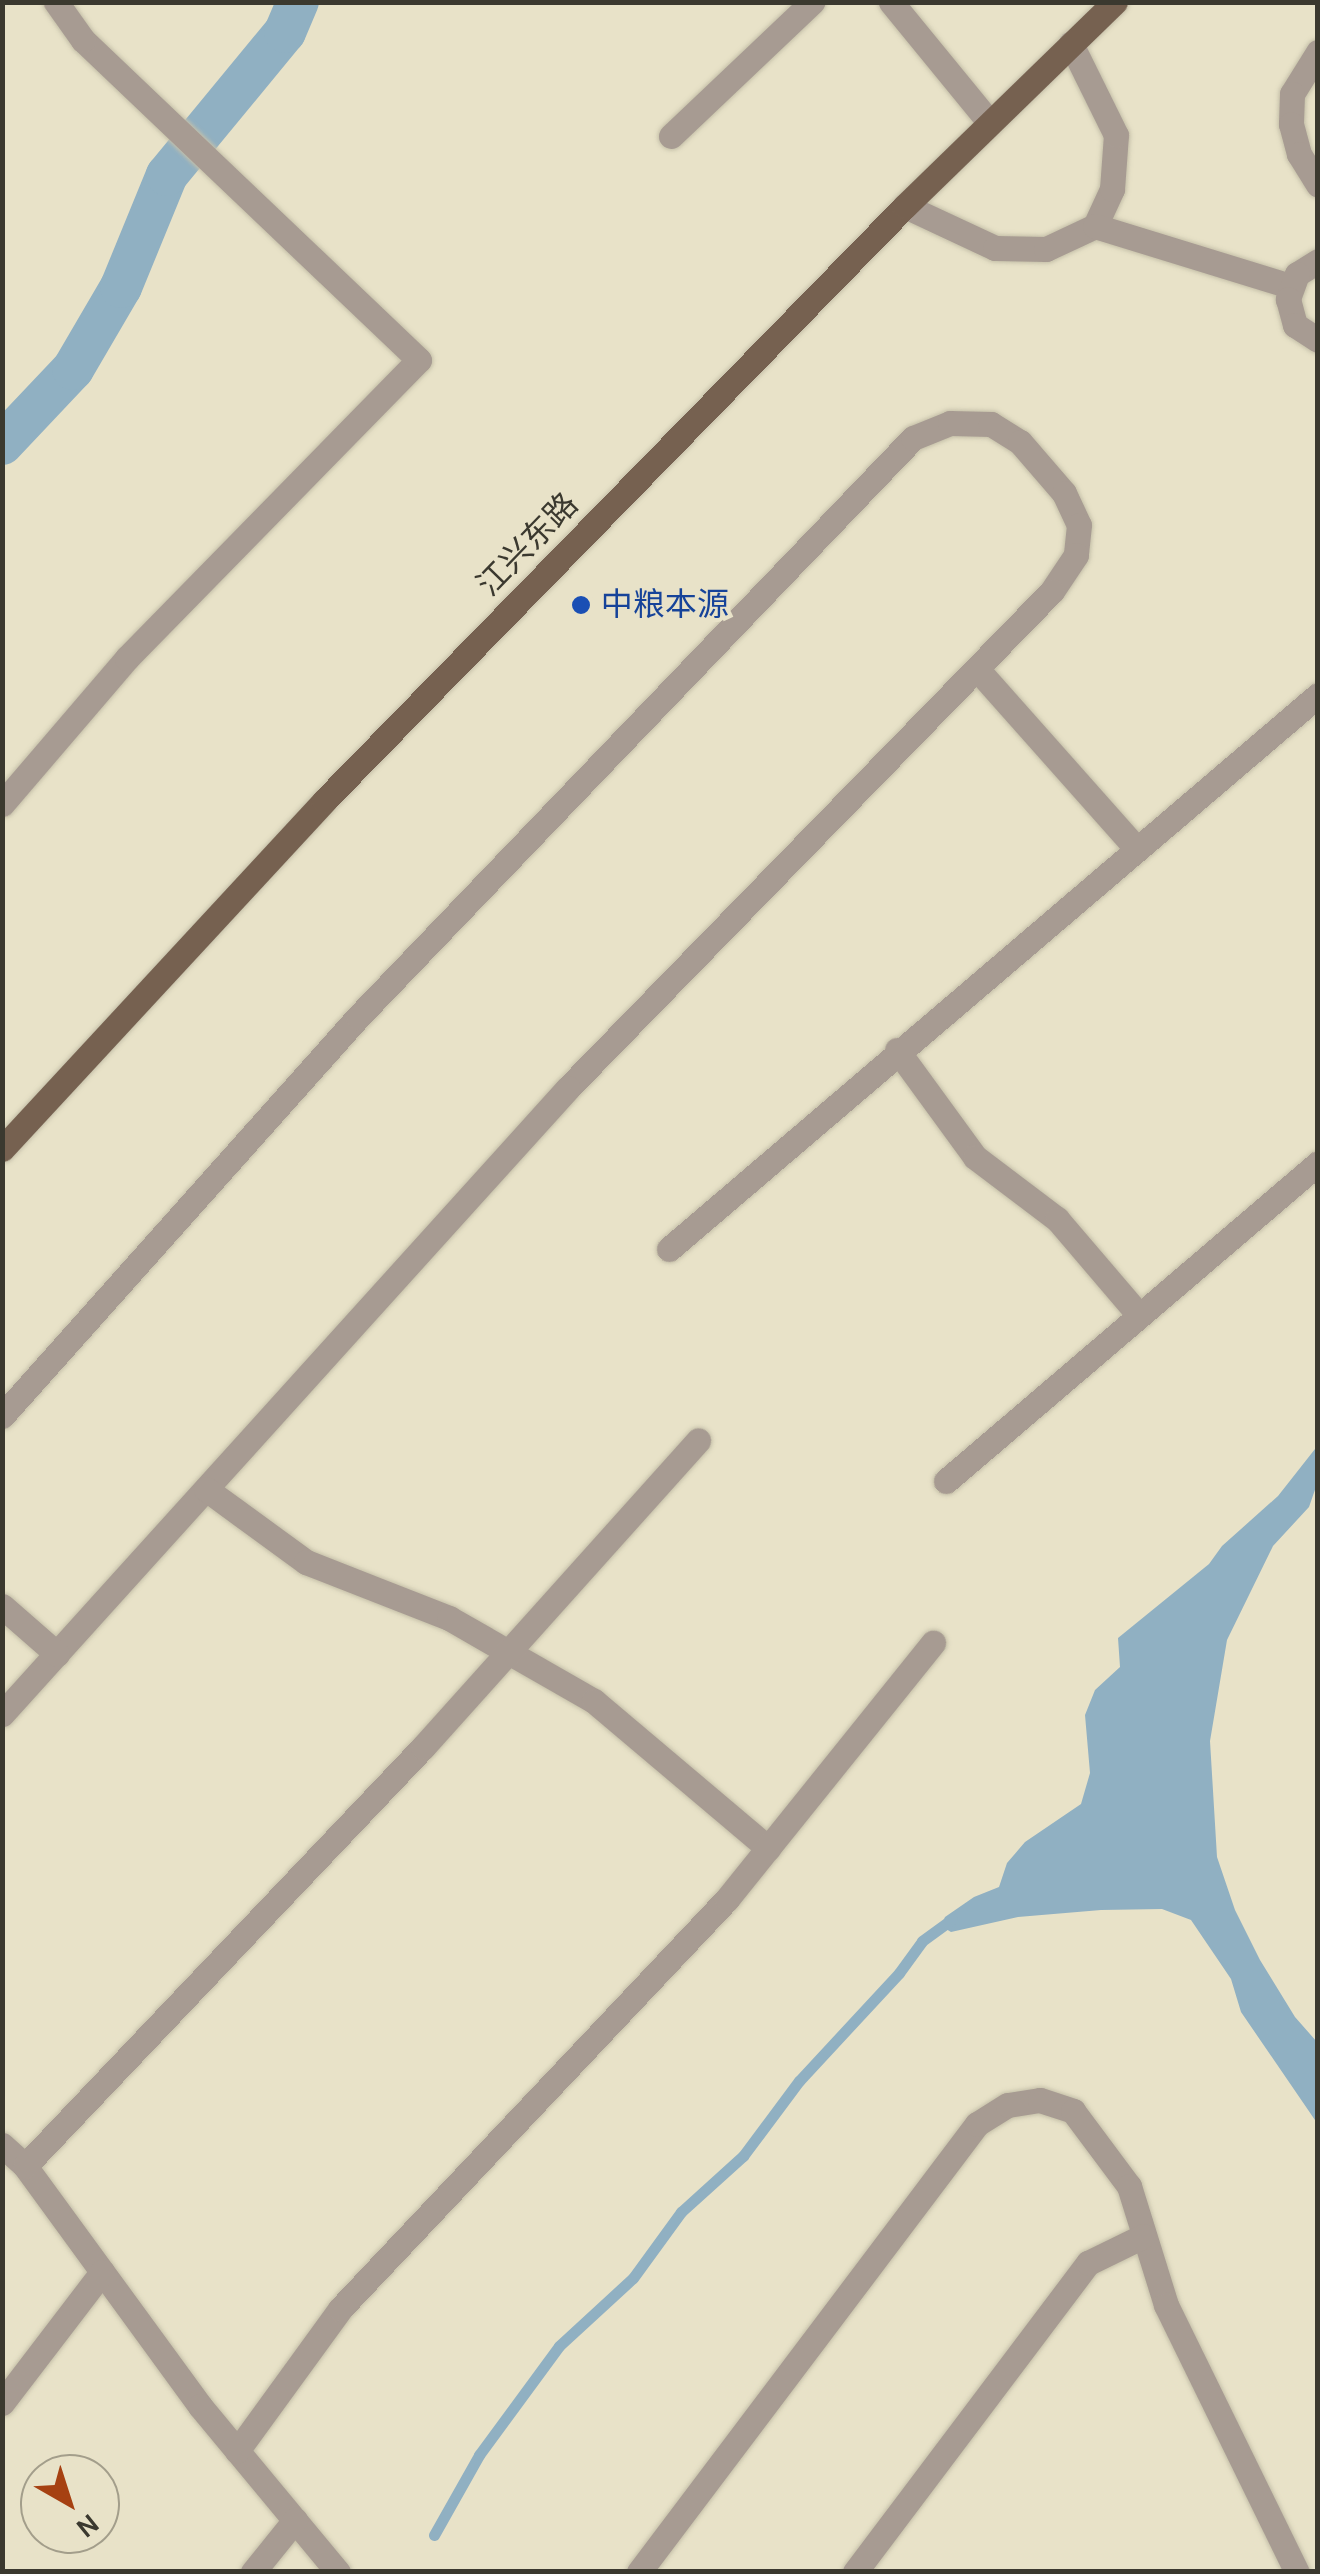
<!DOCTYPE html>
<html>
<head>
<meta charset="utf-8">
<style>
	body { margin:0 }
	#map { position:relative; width:1320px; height:2574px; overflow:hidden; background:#e8e2c8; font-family:Karla,"Noto Sans SC",sans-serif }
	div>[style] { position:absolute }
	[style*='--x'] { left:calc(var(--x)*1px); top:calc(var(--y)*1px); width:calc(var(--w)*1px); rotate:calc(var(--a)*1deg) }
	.water>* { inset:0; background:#90b0c2 }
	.stream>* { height:11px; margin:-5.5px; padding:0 5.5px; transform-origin:5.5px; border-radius:5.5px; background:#90b0c2 }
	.canal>* { height:42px; margin:-21px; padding:0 21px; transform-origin:21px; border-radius:21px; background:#90b0c2 }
	.roads { filter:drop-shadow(0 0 2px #c5c0a9) drop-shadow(0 0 2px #c5c0a9) }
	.minor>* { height:25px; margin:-12.5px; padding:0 12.5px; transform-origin:12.5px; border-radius:12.5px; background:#a79b92 }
	.primary>* { height:25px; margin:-12.5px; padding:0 12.5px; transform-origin:12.5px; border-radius:12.5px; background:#766150 }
	.dots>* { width:28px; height:28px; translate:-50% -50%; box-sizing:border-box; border:5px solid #e8e2c8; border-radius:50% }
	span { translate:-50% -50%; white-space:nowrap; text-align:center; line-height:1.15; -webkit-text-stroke:8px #e8e2c8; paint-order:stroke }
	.street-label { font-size:32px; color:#3b392f }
	.transit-label { font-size:32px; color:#164399 }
	.left { translate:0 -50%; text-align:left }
	.frame { position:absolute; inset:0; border:5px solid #3b392f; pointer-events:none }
	.north { position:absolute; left:20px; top:2454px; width:100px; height:100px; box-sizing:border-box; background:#e8e2c8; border:2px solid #a39e8b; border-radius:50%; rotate:141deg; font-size:28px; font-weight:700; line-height:40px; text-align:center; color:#3b392f }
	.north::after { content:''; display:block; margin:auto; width:35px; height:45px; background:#a64112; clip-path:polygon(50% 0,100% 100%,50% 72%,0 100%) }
</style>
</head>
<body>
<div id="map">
	<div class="water">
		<i style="clip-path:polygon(1315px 1449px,1317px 1484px,1309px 1507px,1273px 1546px,1227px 1640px,1210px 1741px,1217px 1857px,1235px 1910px,1260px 1960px,1295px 2017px,1317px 2042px,1317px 2123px,1241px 2012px,1231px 1979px,1191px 1920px,1162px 1909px,1101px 1910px,1018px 1917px,951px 1932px,941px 1926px,945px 1917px,974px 1897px,999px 1887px,1007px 1863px,1025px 1842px,1081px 1804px,1090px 1773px,1085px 1715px,1095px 1690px,1120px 1667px,1118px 1638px,1209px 1564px,1222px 1546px,1278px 1496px)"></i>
	</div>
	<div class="stream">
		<i style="--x:434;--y:2535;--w:92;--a:-60.6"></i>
		<i style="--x:479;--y:2455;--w:135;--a:-53.7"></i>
		<i style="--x:559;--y:2346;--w:100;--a:-42.6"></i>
		<i style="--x:633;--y:2278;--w:82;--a:-54"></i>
		<i style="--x:681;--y:2212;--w:84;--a:-42.1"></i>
		<i style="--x:743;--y:2156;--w:94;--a:-53.3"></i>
		<i style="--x:799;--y:2081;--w:147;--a:-47.2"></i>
		<i style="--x:899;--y:1973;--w:39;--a:-54"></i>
		<i style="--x:922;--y:1941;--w:37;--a:-36"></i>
	</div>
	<div class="canal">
		<i style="--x:2;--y:444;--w:103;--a:-46.6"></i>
		<i style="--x:73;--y:369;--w:95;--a:-59.7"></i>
		<i style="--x:121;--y:287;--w:121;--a:-67.7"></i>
		<i style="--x:167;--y:175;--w:185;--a:-50.5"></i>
		<i style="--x:285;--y:32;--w:33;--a:-67"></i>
	</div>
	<div class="roads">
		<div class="minor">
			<i style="--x:891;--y:2;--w:156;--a:50.7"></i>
			<i style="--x:1318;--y:52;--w:49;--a:121.8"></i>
			<i style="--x:1292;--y:94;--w:30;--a:92"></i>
			<i style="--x:1291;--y:124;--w:31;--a:75"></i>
			<i style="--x:1299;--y:154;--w:36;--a:58"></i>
			<i style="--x:671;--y:136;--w:195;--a:-43.5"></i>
			<i style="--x:905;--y:206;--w:99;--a:25"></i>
			<i style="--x:995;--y:248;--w:51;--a:1.1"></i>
			<i style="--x:1046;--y:249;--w:54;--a:-25.1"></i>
			<i style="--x:1095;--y:226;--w:41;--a:-65.3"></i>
			<i style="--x:1112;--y:189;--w:54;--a:-85.8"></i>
			<i style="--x:1116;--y:135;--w:102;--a:-116.3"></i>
			<i style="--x:1095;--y:226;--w:204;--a:17.1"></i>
			<i style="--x:1318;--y:261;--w:25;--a:148"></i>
			<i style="--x:1297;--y:274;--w:27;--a:110"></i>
			<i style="--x:1288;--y:299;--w:27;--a:75"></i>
			<i style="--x:1295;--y:325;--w:27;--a:33"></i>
			<i style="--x:977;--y:669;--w:239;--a:48.4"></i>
			<i style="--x:2;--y:804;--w:192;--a:-49.4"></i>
			<i style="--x:127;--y:658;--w:417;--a:-45.6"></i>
			<i style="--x:419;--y:360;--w:464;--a:-136.4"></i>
			<i style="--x:83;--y:40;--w:47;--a:-125.4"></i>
			<i style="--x:897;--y:1050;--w:132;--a:53.9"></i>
			<i style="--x:975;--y:1157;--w:103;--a:37.1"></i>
			<i style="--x:1057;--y:1219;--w:126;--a:49.5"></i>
			<i style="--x:669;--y:1249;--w:853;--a:-40.48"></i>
			<i style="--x:2;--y:1416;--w:535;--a:-48.26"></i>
			<i style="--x:358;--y:1017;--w:802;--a:-46.21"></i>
			<i style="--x:913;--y:438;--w:40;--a:-22"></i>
			<i style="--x:950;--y:423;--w:41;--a:1.4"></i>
			<i style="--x:991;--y:424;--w:34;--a:32"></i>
			<i style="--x:1020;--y:442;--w:67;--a:49.2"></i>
			<i style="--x:1064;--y:493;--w:35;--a:65"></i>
			<i style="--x:1079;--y:525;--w:30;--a:96"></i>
			<i style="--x:1076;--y:555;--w:43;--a:123.7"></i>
			<i style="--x:1052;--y:591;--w:694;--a:134.24"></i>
			<i style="--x:568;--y:1088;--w:844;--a:132.12"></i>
			<i style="--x:946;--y:1481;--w:489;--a:-40.5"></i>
			<i style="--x:206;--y:1489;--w:124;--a:36.1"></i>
			<i style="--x:306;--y:1562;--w:154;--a:21.4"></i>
			<i style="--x:449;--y:1618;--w:167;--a:29.8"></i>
			<i style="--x:594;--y:1701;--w:228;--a:40.2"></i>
			<i style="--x:2;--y:1606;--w:73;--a:41.1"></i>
			<i style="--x:2;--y:2145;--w:31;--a:42"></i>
			<i style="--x:25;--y:2166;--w:297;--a:53.9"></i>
			<i style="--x:200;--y:2406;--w:216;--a:50.3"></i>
			<i style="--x:25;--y:2166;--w:578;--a:-46.47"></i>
			<i style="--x:423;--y:1747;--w:412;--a:-48.1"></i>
			<i style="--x:2;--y:2403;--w:165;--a:-52.6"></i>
			<i style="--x:237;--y:2451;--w:175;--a:-54"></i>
			<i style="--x:340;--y:2309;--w:564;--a:-46.65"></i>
			<i style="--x:727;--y:1899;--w:329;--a:-51.2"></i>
			<i style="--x:253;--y:2572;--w:67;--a:-51.1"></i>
			<i style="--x:639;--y:2572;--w:561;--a:-52.97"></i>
			<i style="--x:977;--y:2124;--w:36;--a:-32"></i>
			<i style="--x:1008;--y:2105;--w:32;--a:-9"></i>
			<i style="--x:1040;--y:2100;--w:35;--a:18"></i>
			<i style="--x:1073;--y:2111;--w:94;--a:53.3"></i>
			<i style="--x:1129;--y:2186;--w:125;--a:72.7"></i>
			<i style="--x:1166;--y:2305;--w:297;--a:63.9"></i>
			<i style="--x:855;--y:2572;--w:387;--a:-53"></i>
			<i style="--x:1088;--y:2263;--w:61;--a:-26.1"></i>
		</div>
		<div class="primary">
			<i style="--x:2;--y:1149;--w:474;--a:-47.2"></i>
			<i style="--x:324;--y:801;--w:832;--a:-45.68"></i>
			<i style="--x:905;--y:206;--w:293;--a:-44.2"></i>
		</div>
	</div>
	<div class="dots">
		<i style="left:581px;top:605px;background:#1a4fb4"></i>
	</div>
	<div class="street-label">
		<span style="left:528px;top:545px;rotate:-46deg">江兴东路</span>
	</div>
	<div class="transit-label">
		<span class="left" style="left:601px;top:605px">中粮本源</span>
	</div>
	<div class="frame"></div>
	<div class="north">N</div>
</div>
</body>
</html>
